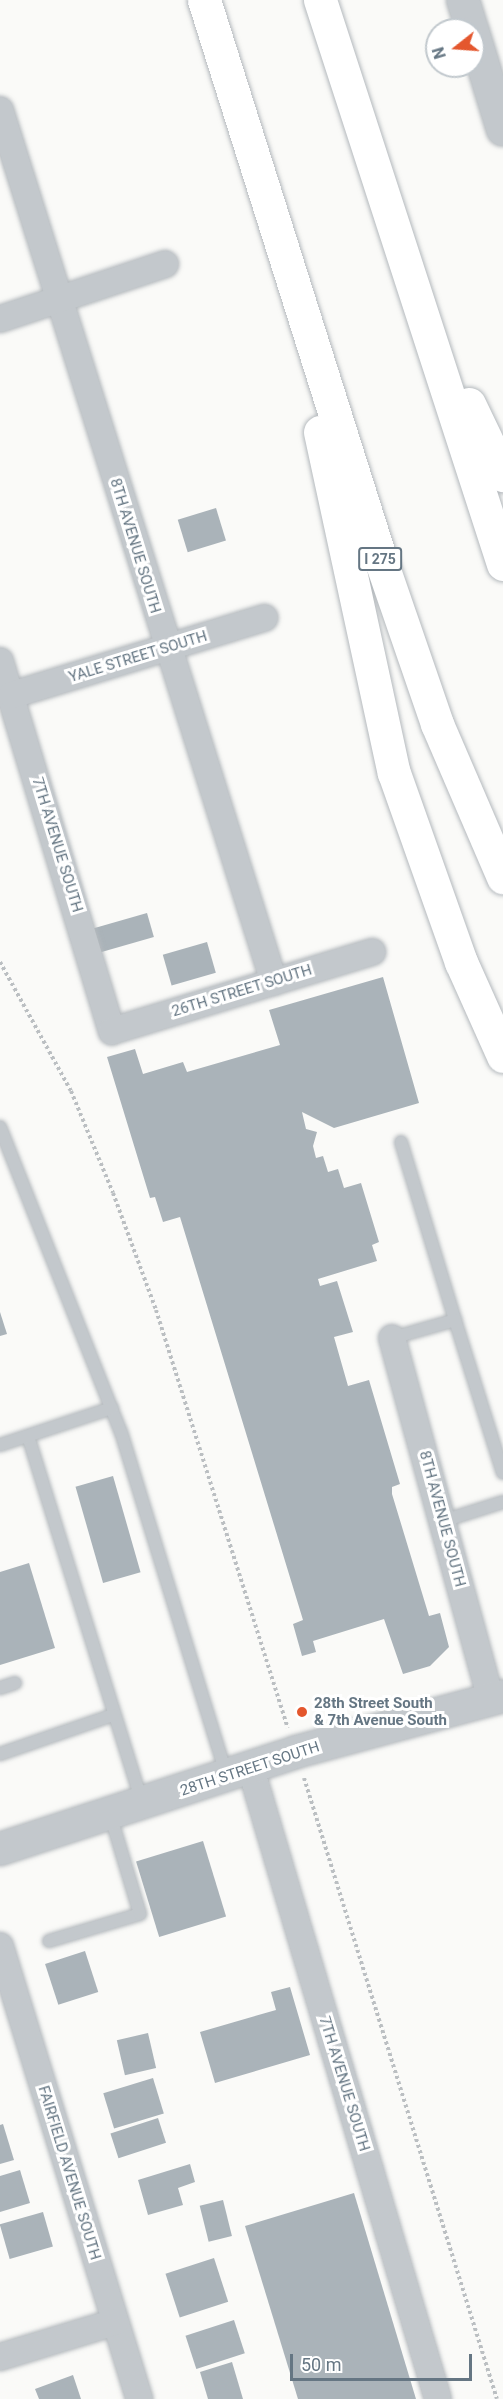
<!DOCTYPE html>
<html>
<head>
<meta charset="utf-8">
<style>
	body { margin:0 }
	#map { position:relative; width:503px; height:2399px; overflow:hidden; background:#fafaf8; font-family:Roboto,sans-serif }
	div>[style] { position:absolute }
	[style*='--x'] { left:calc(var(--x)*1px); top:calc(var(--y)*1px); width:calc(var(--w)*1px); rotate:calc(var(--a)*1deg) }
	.building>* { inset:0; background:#aab3b9; transform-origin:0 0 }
	.path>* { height:4px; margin-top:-2px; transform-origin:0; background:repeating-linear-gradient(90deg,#bbbfc2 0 3px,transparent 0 6px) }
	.roads { filter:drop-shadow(0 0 2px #b4b9bd) drop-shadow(0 0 2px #b4b9bd) }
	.service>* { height:12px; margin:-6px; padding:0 6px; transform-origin:6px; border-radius:6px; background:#c3c8cc }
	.minor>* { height:26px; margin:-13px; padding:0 13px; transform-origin:13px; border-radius:13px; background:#c3c8cc }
	.tertiary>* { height:32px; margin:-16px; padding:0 16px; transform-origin:16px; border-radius:16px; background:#c3c8cc }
	.motorway>* { height:33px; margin:-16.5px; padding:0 16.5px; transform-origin:16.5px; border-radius:16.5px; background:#fff }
	.dots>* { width:16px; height:16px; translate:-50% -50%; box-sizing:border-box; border:3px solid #fff; border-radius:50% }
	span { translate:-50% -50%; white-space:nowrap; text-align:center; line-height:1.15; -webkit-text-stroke:6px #fff; paint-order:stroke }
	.shield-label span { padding:2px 4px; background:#fff; border:2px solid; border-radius:4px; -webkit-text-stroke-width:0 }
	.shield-label { font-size:14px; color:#657683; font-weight:700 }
	.street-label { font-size:15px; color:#657683 }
	.poi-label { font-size:15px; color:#657683; font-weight:700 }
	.left { translate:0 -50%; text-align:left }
	.north { position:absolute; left:425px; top:18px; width:60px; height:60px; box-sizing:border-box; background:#fff; border:2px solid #c1c8cd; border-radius:50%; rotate:253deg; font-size:16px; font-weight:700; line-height:24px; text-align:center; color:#657683 }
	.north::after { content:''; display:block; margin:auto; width:21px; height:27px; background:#e4572e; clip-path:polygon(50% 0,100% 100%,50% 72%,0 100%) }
	.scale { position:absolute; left:290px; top:2354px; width:182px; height:27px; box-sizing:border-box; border:3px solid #657683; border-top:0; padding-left:8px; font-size:18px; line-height:21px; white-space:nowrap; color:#657683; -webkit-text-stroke:4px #fff; paint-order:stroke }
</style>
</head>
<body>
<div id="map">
	<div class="building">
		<i style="left:216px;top:508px;width:34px;height:40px;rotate:73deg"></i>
		<i style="left:147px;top:913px;width:25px;height:58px;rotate:74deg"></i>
		<i style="left:207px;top:942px;width:32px;height:46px;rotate:74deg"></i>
		<i style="clip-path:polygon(383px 977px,419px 1103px,334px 1128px,302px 1112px,306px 1129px,317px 1132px,313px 1146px,316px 1158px,323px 1156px,328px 1172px,338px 1169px,344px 1188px,361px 1183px,379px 1242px,372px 1245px,377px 1261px,318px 1279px,320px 1286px,337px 1281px,353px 1332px,334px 1337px,348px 1386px,369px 1380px,400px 1484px,392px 1487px,392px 1494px,429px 1616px,440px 1613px,449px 1647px,430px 1666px,403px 1674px,384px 1619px,313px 1641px,316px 1652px,302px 1656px,293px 1624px,303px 1620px,180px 1217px,163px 1222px,155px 1197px,150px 1198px,107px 1057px,135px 1049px,143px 1074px,183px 1062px,187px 1072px,280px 1045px,269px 1010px)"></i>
		<i style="clip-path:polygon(0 1312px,7px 1334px,0 1336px)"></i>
		<i style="left:113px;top:1476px;width:100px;height:39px;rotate:74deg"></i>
		<i style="clip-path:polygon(29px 1563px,55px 1648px,0 1665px,0 1572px)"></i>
		<i style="left:203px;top:1841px;width:79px;height:70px;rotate:73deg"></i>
		<i style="left:85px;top:1951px;width:43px;height:42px;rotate:72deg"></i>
		<i style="clip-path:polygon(290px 1987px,310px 2055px,215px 2083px,200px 2032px,276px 2010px,271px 1992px)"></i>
		<i style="left:148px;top:2033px;width:36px;height:32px;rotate:77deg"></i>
		<i style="left:153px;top:2078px;width:37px;height:52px;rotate:73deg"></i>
		<i style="left:158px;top:2118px;width:26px;height:50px;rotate:72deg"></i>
		<i style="clip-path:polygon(3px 2124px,14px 2160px,0 2164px,0 2125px)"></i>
		<i style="clip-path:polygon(190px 2164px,195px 2182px,178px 2188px,183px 2205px,148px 2215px,138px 2180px)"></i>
		<i style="clip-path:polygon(20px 2170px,30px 2203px,0 2212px,0 2176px)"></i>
		<i style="clip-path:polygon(354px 2193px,416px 2399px,298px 2399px,245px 2226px)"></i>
		<i style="left:223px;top:2200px;width:37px;height:24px;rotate:76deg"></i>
		<i style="left:43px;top:2212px;width:36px;height:45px;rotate:74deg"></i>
		<i style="left:214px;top:2258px;width:46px;height:51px;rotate:72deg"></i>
		<i style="left:234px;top:2320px;width:35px;height:51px;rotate:72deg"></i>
		<i style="clip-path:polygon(232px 2362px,243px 2399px,208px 2399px,200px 2372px)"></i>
		<i style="clip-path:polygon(73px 2375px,81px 2399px,39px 2399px,35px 2389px)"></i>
	</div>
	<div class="path">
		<i style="--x:0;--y:962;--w:147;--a:61.2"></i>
		<i style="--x:71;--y:1091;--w:110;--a:67.6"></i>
		<i style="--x:113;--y:1193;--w:125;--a:69.8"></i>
		<i style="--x:156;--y:1310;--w:438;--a:72.5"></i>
		<i style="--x:304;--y:1778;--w:650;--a:72.74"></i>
	</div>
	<div class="roads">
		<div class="service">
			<i style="--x:0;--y:1127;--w:328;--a:68.4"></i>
			<i style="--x:121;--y:1432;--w:357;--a:72.9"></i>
			<i style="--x:401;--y:1142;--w:186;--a:73.1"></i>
			<i style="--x:392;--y:1338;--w:66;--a:-15.9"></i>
			<i style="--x:455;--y:1320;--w:160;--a:72.6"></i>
			<i style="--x:28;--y:1436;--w:384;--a:72.7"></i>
			<i style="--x:0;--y:1445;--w:118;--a:-18.3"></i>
			<i style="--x:443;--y:1521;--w:63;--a:-17.6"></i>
			<i style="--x:0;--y:1688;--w:16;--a:-18"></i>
			<i style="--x:0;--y:1754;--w:120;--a:-19"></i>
			<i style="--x:49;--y:1941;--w:95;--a:-16.5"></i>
			<i style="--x:140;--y:1914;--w:104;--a:-106.7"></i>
		</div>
		<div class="minor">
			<i style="--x:0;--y:110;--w:914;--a:72.56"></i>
			<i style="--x:0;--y:319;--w:174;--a:-18.4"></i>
			<i style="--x:0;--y:661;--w:387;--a:73.2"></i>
			<i style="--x:112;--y:1031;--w:272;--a:-16.9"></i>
			<i style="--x:12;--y:695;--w:264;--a:-17"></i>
			<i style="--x:392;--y:1338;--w:374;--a:74.7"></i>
			<i style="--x:251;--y:1769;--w:657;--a:73.47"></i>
			<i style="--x:0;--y:1946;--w:474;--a:72.9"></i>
			<i style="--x:0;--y:2357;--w:120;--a:-16.9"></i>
		</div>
		<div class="tertiary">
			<i style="--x:463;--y:0;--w:31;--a:73"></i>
			<i style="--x:473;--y:32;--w:102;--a:73"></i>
			<i style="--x:0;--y:1849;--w:311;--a:-18.1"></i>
			<i style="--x:296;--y:1752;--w:214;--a:-15.1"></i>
		</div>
		<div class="motorway">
			<i style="--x:204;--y:0;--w:591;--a:72.48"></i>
			<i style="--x:382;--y:564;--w:169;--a:71"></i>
			<i style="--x:437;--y:724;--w:167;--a:66.7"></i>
			<i style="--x:320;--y:0;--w:593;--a:72.02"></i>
			<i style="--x:469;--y:404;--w:79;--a:64.4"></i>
			<i style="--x:320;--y:432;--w:349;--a:77.8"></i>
			<i style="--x:394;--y:773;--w:201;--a:70.5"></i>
			<i style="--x:461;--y:962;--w:103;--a:65.9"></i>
		</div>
	</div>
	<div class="dots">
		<i style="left:302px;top:1712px;background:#e4572e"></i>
	</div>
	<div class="shield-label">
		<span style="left:380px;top:559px">I 275</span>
	</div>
	<div class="street-label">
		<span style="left:135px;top:546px;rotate:73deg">8TH AVENUE SOUTH</span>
		<span style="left:138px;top:657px;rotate:-17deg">YALE STREET SOUTH</span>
		<span style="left:57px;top:845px;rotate:73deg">7TH AVENUE SOUTH</span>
		<span style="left:242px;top:991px;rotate:-17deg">26TH STREET SOUTH</span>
		<span style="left:442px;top:1519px;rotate:75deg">8TH AVENUE SOUTH</span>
		<span style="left:250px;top:1769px;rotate:-18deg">28TH STREET SOUTH</span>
		<span style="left:344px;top:2084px;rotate:73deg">7TH AVENUE SOUTH</span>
		<span style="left:69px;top:2173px;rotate:73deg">FAIRFIELD AVENUE SOUTH</span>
	</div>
	<div class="poi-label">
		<span class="left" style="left:314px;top:1712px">28th Street South<br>&amp; 7th Avenue South</span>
	</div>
	<div class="north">N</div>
	<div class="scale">50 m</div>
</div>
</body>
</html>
